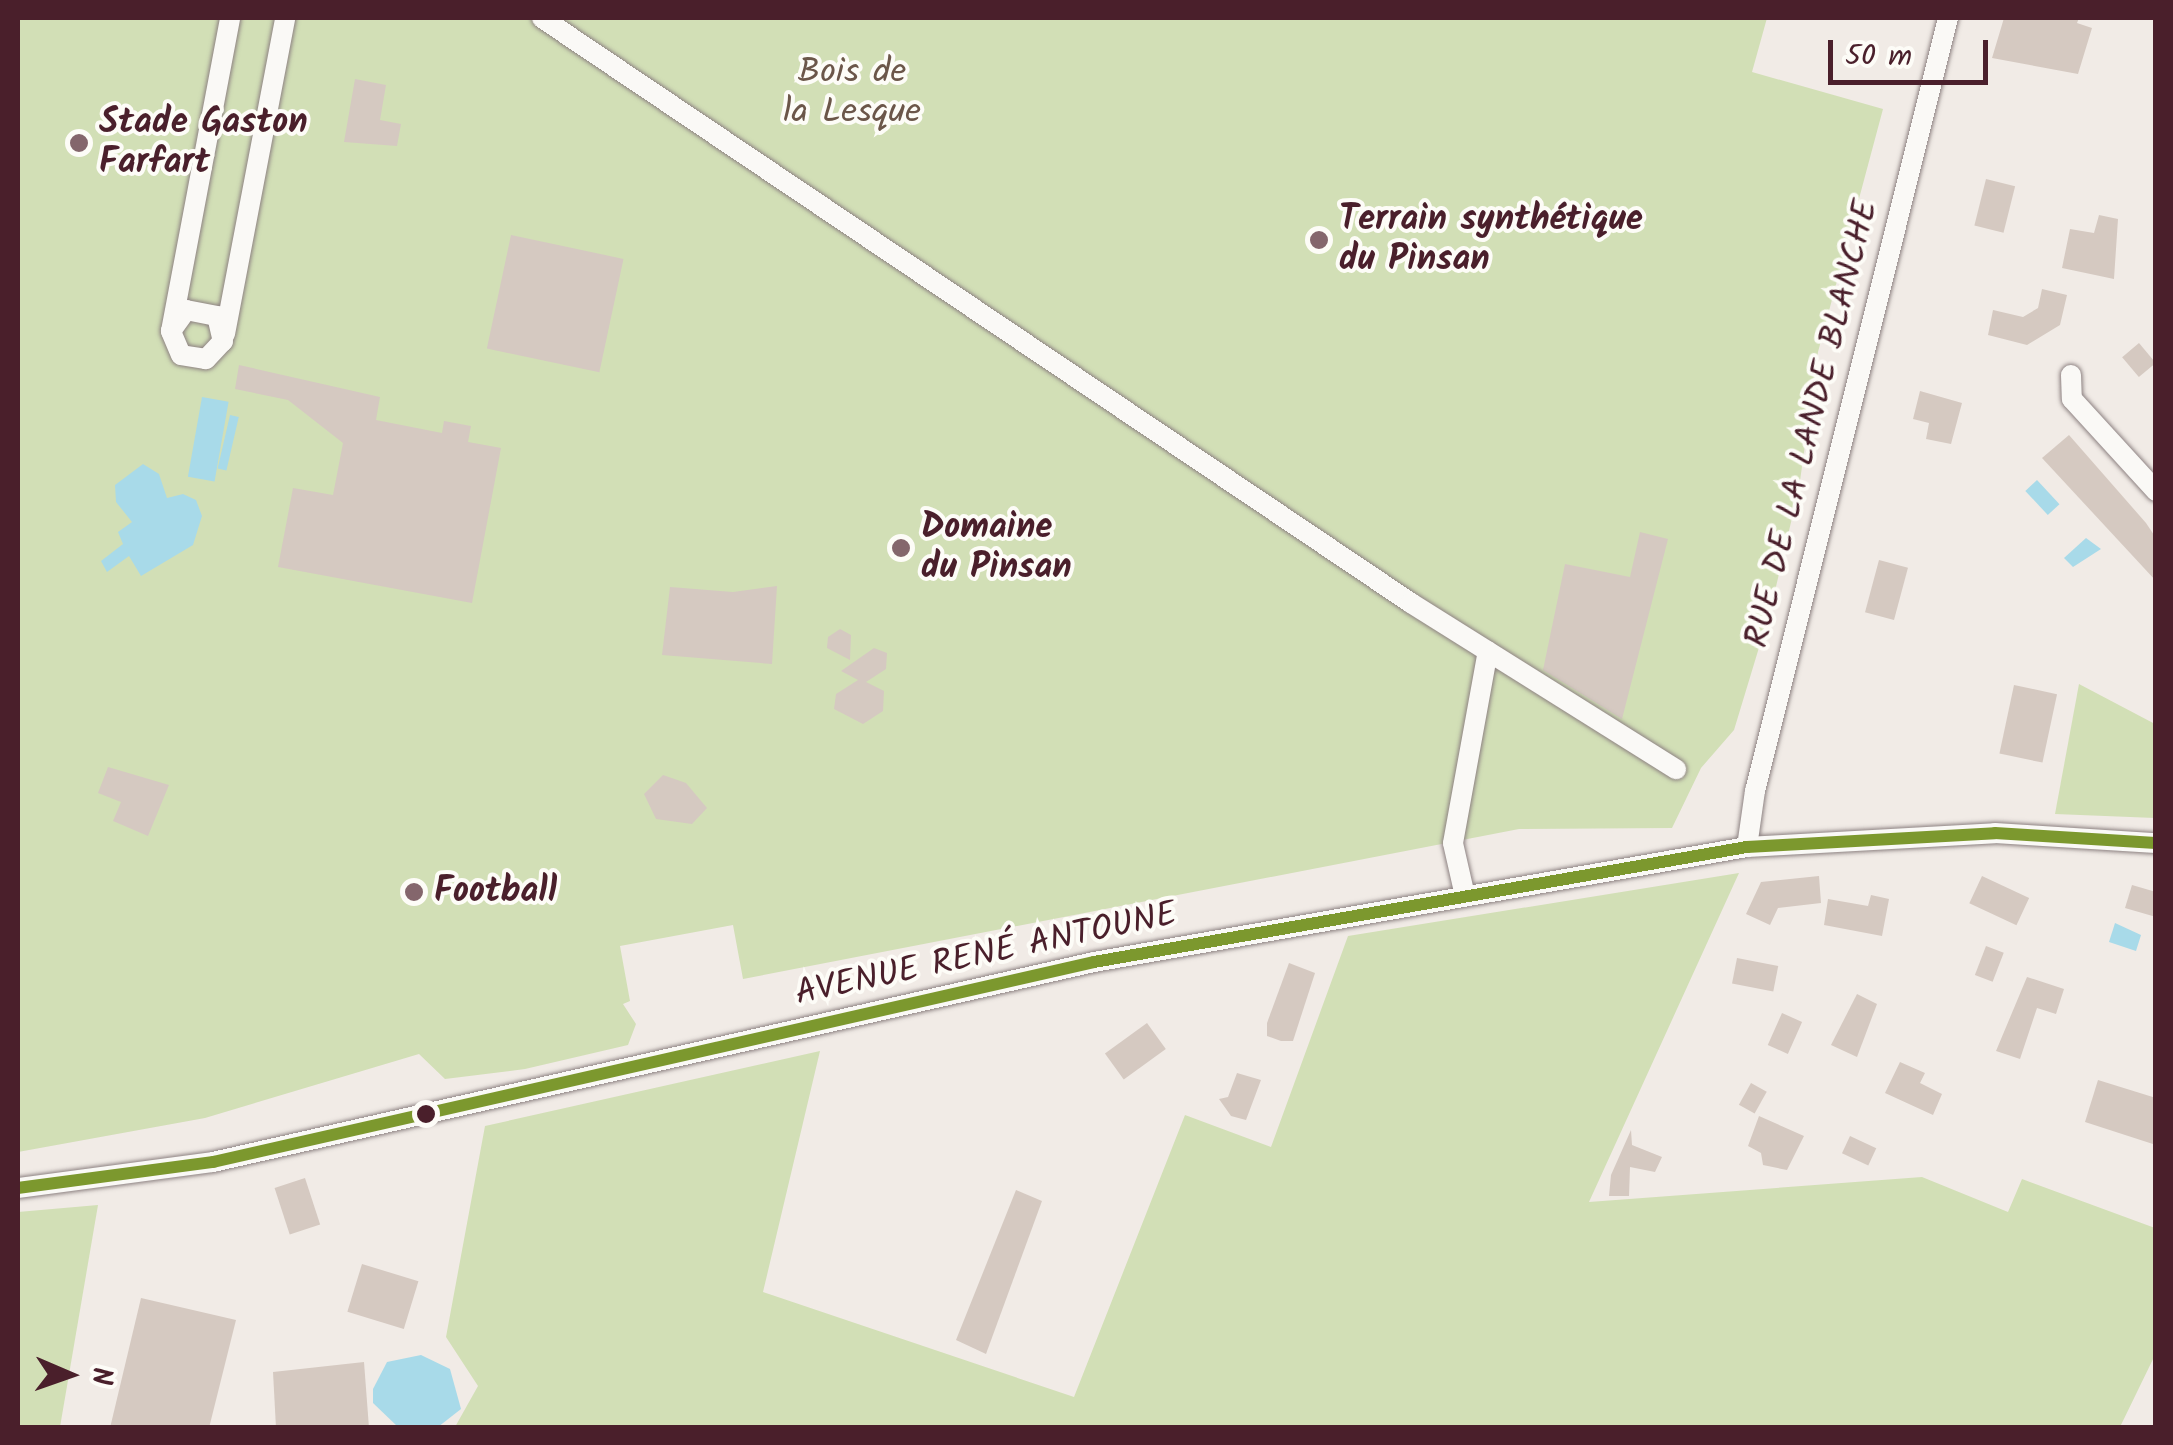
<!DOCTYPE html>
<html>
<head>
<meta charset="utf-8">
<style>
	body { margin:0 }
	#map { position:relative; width:2173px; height:1445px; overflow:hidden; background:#f1ebe6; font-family:Kalam,sans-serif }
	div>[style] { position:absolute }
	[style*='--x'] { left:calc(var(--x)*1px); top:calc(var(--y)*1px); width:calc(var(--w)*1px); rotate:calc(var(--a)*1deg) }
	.green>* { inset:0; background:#d2dfb6 }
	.water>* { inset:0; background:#a8dae9; transform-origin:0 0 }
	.building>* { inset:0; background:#d5c9c1; transform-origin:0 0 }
	.roads { filter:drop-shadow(0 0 2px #8d8282) drop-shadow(0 0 2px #8d8282) }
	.minor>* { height:20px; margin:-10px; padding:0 10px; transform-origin:10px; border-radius:10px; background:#faf9f6 }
	.bus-1>* { height:12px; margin:-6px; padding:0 6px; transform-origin:6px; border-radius:6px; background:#7c982e }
	.dots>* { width:28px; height:28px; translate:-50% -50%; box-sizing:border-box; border:5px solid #fdfcf7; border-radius:50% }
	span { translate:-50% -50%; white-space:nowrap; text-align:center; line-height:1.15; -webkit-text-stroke:8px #fdfcf7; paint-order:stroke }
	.park-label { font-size:35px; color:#6b5649 }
	.poi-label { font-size:35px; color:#4a1f2b; font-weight:700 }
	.left { translate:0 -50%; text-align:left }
	.street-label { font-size:35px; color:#4a1f2b }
	.frame { position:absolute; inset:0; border:20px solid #4a1f2b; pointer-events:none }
	.north { position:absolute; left:20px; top:1325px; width:100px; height:100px; -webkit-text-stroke:8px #fdfcf7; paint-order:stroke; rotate:92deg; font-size:28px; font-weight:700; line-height:40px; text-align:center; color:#4a1f2b }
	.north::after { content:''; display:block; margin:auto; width:35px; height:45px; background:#4a1f2b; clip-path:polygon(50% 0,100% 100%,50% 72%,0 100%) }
	.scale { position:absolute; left:1828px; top:40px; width:160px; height:45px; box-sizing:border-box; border:5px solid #4a1f2b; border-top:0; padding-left:12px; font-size:30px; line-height:35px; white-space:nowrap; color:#4a1f2b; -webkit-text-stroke:8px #fdfcf7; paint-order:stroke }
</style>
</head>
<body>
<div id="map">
	<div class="green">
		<i style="clip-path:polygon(18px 18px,1767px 18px,1752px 72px,1883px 109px,1818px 352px,1799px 488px,1771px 608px,1734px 730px,1701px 768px,1672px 828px,1519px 829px,743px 979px,733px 925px,620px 946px,630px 1001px,623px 1004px,636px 1024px,628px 1045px,525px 1069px,445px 1079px,419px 1054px,205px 1118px,18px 1152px)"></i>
		<i style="clip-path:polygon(2079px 684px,2155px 724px,2155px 818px,2055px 814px)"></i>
		<i style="clip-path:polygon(1739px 873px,1589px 1202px,1922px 1177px,2008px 1212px,2022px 1179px,2155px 1228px,2155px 1355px,2120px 1427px,455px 1427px,478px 1386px,446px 1337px,485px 1126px,820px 1051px,763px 1292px,1074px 1397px,1185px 1115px,1271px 1147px,1348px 936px)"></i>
		<i style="clip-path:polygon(98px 1205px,60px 1427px,18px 1427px,18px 1212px)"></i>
	</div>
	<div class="water">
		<i style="left:202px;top:397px;width:27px;height:81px;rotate:10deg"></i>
		<i style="left:230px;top:415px;width:9px;height:55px;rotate:13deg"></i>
		<i style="clip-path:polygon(143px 464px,159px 474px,167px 498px,183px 494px,196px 500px,202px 516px,193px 545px,141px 576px,129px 556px,107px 572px,101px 561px,123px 544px,118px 532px,132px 522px,116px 502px,115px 485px)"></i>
		<i style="left:2037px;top:480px;width:33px;height:16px;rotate:47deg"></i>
		<i style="clip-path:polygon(2086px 538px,2101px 549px,2073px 567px,2064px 558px)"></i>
		<i style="clip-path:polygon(2115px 923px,2141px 935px,2136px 951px,2109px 942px)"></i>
		<i style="clip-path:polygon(421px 1355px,450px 1369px,461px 1409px,438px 1427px,398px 1427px,373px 1403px,373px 1389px,387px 1362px)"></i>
	</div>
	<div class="building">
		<i style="clip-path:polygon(2004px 18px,2079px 18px,2077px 23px,2092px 28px,2078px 74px,1992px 58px)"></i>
		<i style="clip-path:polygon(355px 79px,386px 85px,380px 120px,401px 124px,397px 146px,344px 142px)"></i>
		<i style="left:1986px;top:179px;width:30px;height:48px;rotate:14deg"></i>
		<i style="clip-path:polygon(2099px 215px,2118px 219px,2114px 279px,2062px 268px,2070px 229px,2094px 233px)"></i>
		<i style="left:511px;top:235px;width:115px;height:116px;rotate:12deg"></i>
		<i style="clip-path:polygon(2042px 289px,2067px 295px,2060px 325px,2027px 345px,1988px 335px,1993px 310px,2023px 317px,2038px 308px)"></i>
		<i style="left:2139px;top:343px;width:26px;height:22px;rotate:50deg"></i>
		<i style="clip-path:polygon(239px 365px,380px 397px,376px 420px,442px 433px,444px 421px,471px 426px,468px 442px,501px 448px,472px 603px,278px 567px,293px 488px,333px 495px,343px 443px,288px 400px,235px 389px)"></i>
		<i style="clip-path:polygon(1920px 391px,1962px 403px,1951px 444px,1926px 439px,1929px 423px,1913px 419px)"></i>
		<i style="clip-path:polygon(2069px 435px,2146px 523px,2156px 538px,2156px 581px,2042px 458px)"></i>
		<i style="clip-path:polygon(1640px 532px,1668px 539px,1622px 719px,1543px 670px,1565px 564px,1630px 577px)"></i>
		<i style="left:1879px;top:560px;width:30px;height:54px;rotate:15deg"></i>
		<i style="clip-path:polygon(777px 586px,772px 664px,662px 655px,670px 587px,733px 592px)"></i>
		<i style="clip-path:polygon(840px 629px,851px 635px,850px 660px,827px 648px,828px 637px)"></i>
		<i style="clip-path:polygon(874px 648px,887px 653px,886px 669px,866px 682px,884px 691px,883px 711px,863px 724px,834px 709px,836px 694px,858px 680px,841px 671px)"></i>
		<i style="left:2014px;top:685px;width:44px;height:70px;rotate:12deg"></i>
		<i style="clip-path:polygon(108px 767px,169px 785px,148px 836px,113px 821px,121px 802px,98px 793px)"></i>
		<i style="clip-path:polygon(663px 775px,686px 783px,707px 808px,692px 824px,656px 819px,644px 794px)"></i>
		<i style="clip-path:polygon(1819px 876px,1821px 903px,1778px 908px,1770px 925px,1746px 914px,1761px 882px)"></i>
		<i style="left:1982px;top:876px;width:52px;height:30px;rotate:25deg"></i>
		<i style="clip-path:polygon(2132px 885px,2156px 892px,2156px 917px,2125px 908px)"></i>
		<i style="clip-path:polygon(1871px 895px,1889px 899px,1882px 936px,1824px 925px,1828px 899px,1868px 906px)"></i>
		<i style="left:1986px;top:946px;width:19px;height:31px;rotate:21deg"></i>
		<i style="left:1737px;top:958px;width:42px;height:26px;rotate:11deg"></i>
		<i style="clip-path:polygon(1289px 963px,1315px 973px,1293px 1041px,1281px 1041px,1267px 1036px,1267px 1023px)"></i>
		<i style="clip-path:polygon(2027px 977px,2064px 989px,2056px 1014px,2037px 1008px,2020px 1059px,1996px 1051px)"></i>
		<i style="clip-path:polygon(1857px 994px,1877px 1004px,1857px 1057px,1831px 1045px)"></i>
		<i style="left:1782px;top:1013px;width:22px;height:35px;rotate:24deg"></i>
		<i style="left:1147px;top:1023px;width:32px;height:52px;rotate:54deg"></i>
		<i style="clip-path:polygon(1900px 1062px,1925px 1073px,1920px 1083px,1942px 1094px,1933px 1115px,1885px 1093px)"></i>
		<i style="clip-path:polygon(1237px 1073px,1261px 1080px,1246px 1120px,1231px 1116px,1219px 1099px,1228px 1097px)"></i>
		<i style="clip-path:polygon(2098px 1080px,2156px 1098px,2156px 1145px,2085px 1122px)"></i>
		<i style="left:1751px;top:1083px;width:18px;height:25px;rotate:29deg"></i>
		<i style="clip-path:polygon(1759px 1116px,1804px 1136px,1787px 1170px,1763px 1165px,1761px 1153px,1748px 1146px)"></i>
		<i style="clip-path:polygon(1631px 1130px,1632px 1145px,1662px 1157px,1655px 1172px,1630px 1167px,1629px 1196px,1609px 1196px,1611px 1175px)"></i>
		<i style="left:1850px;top:1136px;width:29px;height:19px;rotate:25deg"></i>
		<i style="left:305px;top:1178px;width:49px;height:32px;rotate:72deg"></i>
		<i style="clip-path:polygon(1016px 1190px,1042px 1201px,986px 1354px,956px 1340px)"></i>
		<i style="left:362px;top:1264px;width:59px;height:50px;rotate:17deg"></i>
		<i style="clip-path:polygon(141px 1298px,236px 1320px,209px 1428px,110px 1428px)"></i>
		<i style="clip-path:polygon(364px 1362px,369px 1428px,276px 1428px,273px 1372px)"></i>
	</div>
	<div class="roads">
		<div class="minor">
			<i style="--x:542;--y:18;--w:1048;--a:33.95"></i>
			<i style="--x:1411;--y:603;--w:313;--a:32.1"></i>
			<i style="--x:171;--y:331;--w:26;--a:-54"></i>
			<i style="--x:186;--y:310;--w:32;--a:11"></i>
			<i style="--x:217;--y:316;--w:26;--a:77"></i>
			<i style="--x:223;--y:341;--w:25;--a:133"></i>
			<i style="--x:206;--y:359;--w:25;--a:-171"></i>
			<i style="--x:181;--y:355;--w:26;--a:-113"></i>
			<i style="--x:171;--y:331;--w:319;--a:-79.3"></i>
			<i style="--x:225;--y:334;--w:322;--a:-79.2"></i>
			<i style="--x:2071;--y:375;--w:24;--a:88"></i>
			<i style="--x:2072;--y:399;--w:125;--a:47.6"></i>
			<i style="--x:1747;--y:847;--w:57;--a:-81.9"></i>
			<i style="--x:1755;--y:791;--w:797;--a:-75.98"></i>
			<i style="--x:1465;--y:896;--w:54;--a:-102.8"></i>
			<i style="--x:1453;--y:843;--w:195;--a:-79.7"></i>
			<i style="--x:18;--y:1188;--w:197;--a:-7.6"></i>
			<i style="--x:213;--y:1162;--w:903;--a:-12.79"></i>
			<i style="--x:1094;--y:962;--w:663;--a:-9.99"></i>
			<i style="--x:1747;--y:847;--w:248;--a:-3.2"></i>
			<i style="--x:1995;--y:833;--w:161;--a:3.6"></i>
		</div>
	</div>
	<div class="bus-1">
		<i style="--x:18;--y:1188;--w:197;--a:-7.6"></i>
		<i style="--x:213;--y:1162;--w:903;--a:-12.79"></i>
		<i style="--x:1094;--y:962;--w:663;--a:-9.99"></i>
		<i style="--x:1747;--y:847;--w:248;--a:-3.2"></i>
		<i style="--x:1995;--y:833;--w:161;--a:3.6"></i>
	</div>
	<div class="dots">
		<i style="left:79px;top:143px;background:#84666c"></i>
		<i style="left:1319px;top:240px;background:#84666c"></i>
		<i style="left:901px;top:548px;background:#84666c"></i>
		<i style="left:414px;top:892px;background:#84666c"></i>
		<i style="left:426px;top:1114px;background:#4a1f2b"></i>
	</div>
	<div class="park-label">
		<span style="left:852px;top:93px">Bois de<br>la Lesque</span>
	</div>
	<div class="poi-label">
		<span class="left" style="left:99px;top:143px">Stade Gaston<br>Farfart</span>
		<span class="left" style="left:1339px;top:240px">Terrain synthétique<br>du Pinsan</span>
		<span class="left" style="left:921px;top:548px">Domaine<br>du Pinsan</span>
		<span class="left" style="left:434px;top:892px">Football</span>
	</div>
	<div class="street-label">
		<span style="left:1813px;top:424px;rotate:-76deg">RUE DE LA LANDE BLANCHE</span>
		<span style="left:986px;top:955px;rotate:-12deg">AVENUE RENÉ ANTOUNE</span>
	</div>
	<div class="frame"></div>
	<div class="north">N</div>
	<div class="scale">50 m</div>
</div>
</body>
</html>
